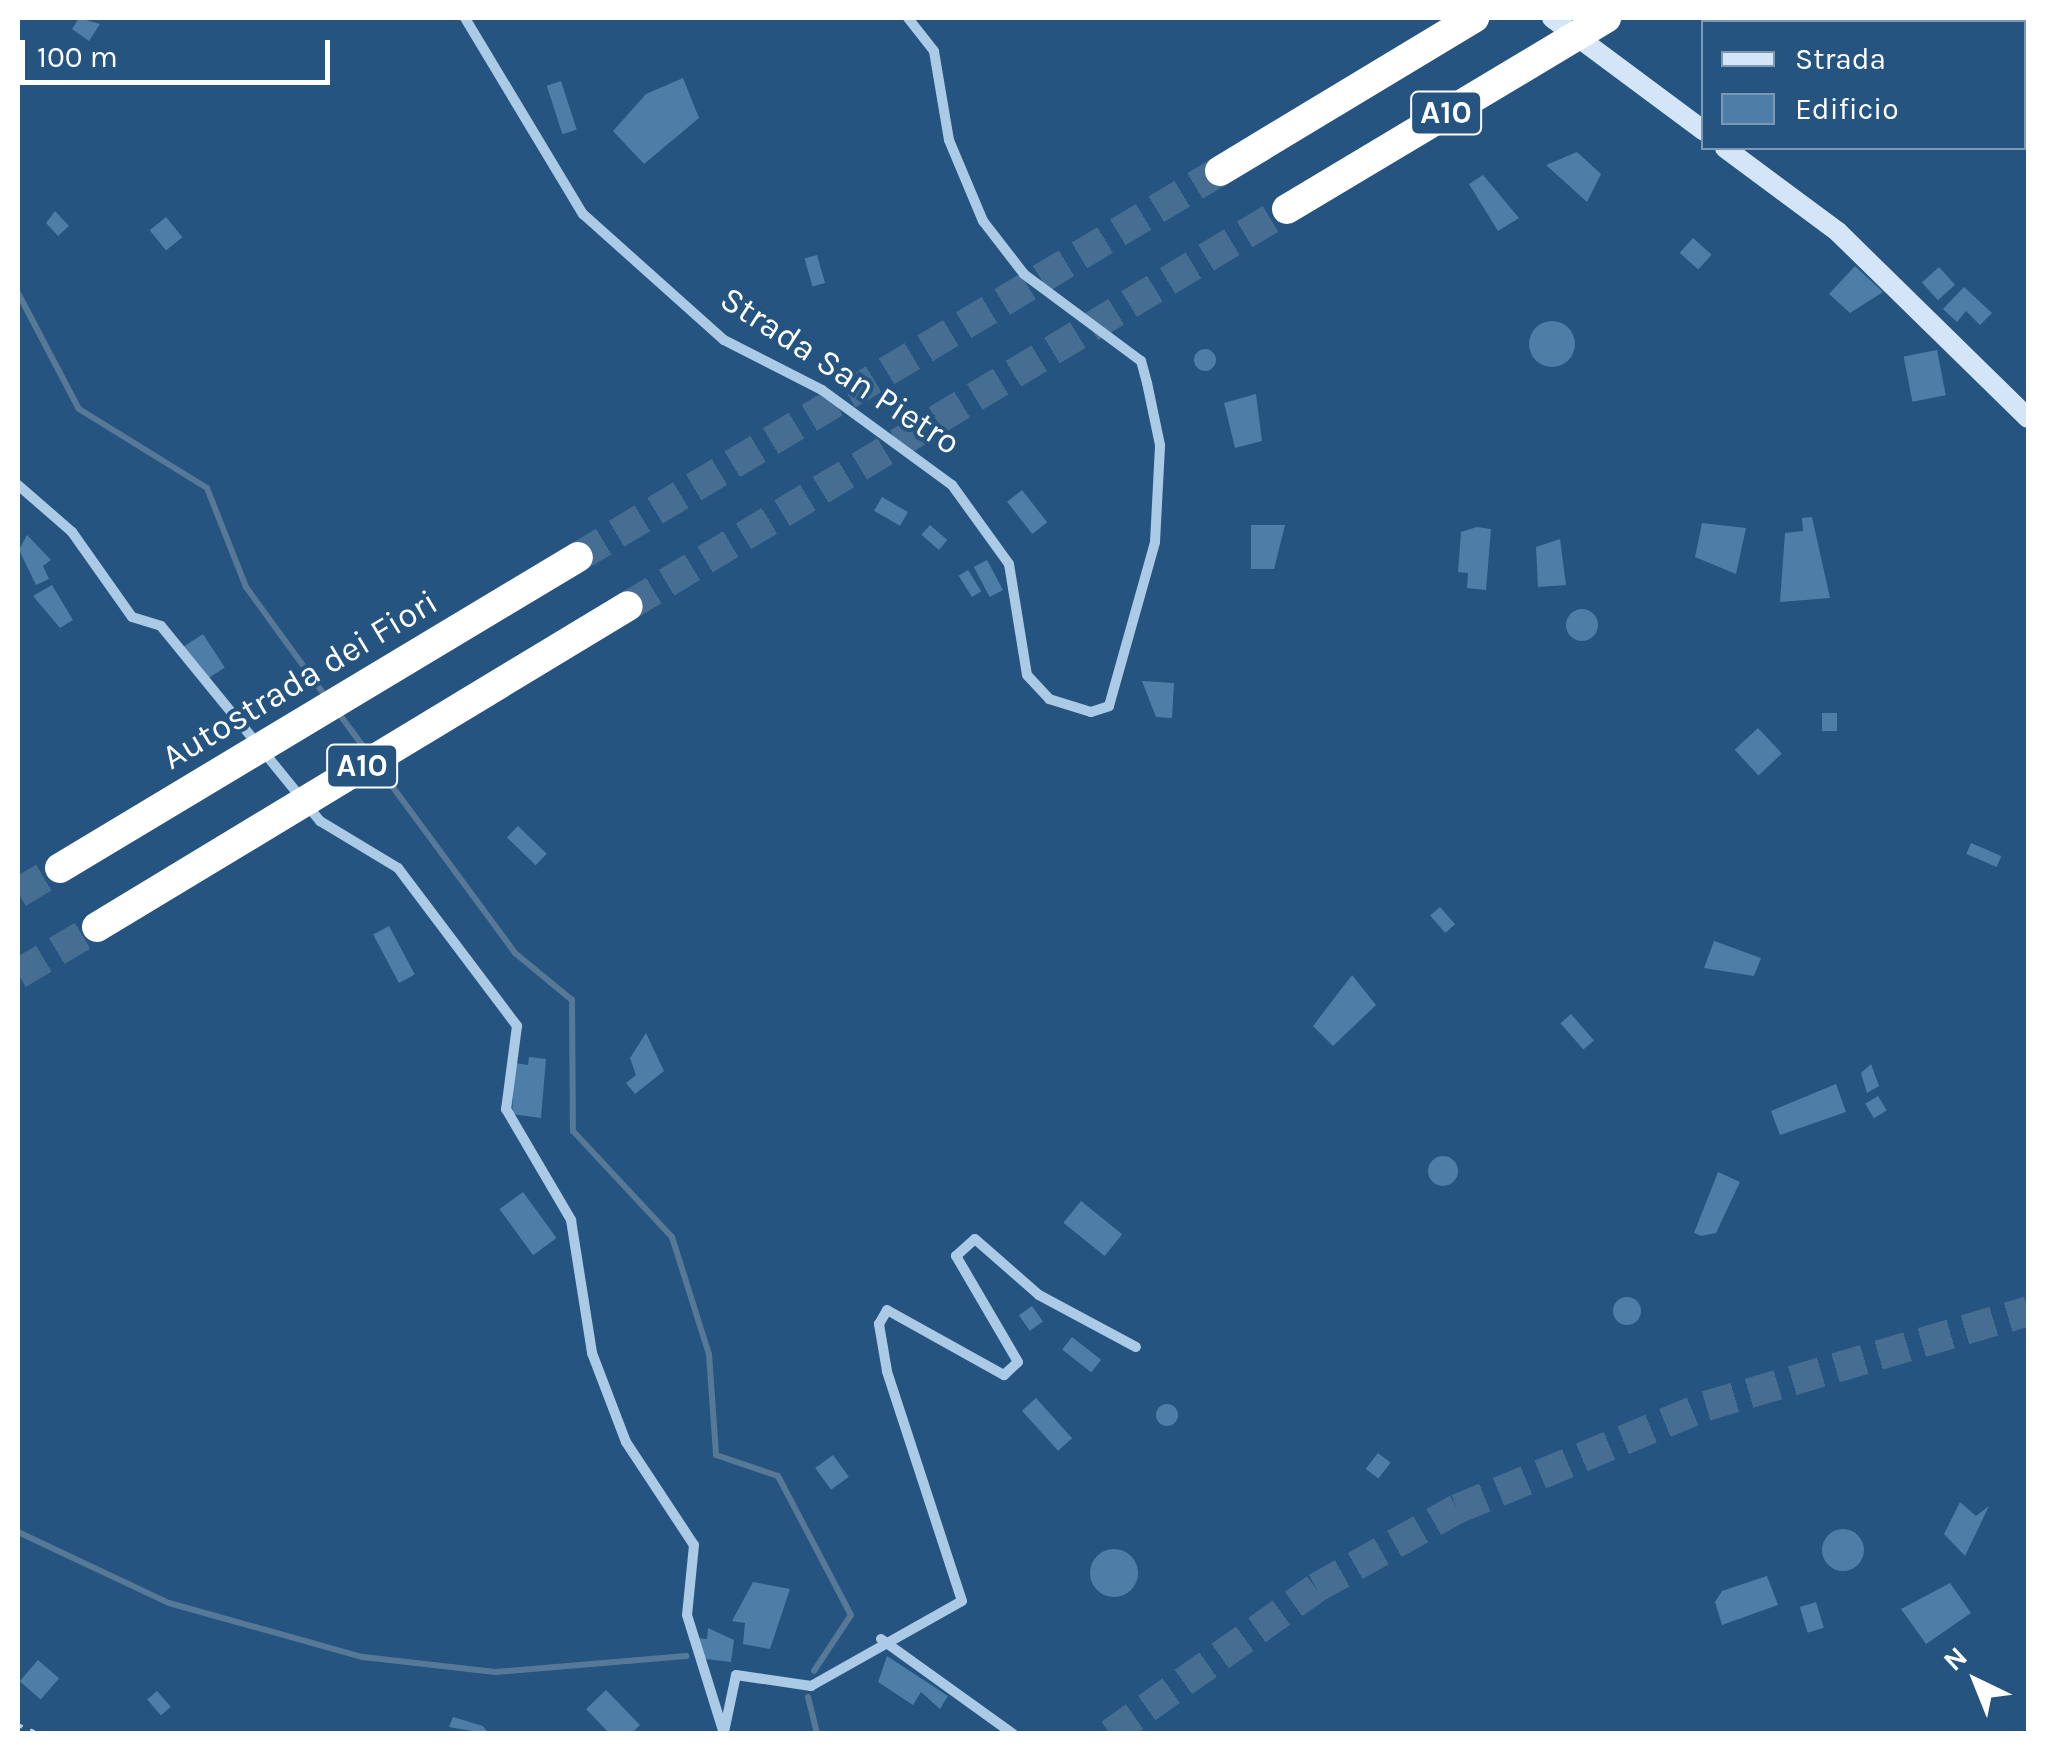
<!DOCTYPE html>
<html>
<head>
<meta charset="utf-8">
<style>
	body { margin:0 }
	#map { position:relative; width:2046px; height:1751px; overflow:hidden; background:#24547f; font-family:Karla,sans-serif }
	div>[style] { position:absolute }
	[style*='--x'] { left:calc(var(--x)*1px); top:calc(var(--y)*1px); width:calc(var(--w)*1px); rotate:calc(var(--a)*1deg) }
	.stream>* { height:6px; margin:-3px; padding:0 3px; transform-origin:3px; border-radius:3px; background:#577998 }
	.building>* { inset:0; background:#4c7ea8; transform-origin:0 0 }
	.round { border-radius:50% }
	.highway-tunnel>* { height:30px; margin-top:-15px; transform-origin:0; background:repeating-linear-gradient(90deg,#456e92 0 30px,transparent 0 45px) }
	.path>* { height:4px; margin-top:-2px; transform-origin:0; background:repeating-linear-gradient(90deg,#aacae6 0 5px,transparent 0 13px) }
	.street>* { height:10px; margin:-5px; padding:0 5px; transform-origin:5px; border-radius:5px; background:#aacae6 }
	.secondary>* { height:20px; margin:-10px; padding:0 10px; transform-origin:10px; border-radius:10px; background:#d3e5f6 }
	.highway>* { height:30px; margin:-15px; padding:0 15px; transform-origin:15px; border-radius:15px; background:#fff }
	.highway-bridge>* { height:30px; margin:-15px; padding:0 15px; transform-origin:15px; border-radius:15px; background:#fff }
	span { translate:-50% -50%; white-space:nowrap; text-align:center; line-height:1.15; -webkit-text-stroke:8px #24547f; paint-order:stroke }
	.shield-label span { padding:2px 8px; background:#24547f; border:2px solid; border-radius:8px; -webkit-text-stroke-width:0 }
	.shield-label { font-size:32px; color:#fff; font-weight:700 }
	.street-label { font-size:35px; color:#fff }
	.frame { position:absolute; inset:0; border:20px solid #fff; pointer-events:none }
	.legend { position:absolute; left:1701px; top:20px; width:325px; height:130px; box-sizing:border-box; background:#24547f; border:2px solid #7c98b2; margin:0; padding:12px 18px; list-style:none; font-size:30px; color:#fff }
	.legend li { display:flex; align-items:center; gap:20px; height:50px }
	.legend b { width:50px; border:2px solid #7c98b2 }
	.north { position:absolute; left:1926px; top:1631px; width:100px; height:100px; -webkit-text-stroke:8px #24547f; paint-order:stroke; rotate:317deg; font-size:28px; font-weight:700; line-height:40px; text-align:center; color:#fff }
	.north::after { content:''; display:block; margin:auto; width:35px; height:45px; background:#fff; clip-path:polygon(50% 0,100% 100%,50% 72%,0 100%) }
	.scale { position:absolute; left:20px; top:40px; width:310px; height:45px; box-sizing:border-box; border:5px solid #fff; border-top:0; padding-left:12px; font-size:30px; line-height:35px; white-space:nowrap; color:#fff; -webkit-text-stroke:8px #24547f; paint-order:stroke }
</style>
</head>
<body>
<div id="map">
	<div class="stream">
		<i style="--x:1896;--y:18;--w:4;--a:90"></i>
		<i style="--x:2024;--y:111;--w:4;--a:-14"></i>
		<i style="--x:18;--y:293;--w:131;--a:62.3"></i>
		<i style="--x:79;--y:409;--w:150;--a:31.7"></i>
		<i style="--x:207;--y:488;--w:106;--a:68.5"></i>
		<i style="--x:246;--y:587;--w:136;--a:54"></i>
		<i style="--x:337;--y:711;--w:52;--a:53.6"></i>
		<i style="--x:378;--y:767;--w:231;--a:53.6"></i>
		<i style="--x:515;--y:953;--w:74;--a:39.5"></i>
		<i style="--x:572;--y:1000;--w:131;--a:89.6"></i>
		<i style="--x:573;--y:1131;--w:145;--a:47"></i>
		<i style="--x:672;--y:1237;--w:123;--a:72.5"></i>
		<i style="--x:709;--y:1354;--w:101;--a:86"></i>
		<i style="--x:716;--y:1455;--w:65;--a:18.7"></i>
		<i style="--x:778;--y:1476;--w:157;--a:62.3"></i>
		<i style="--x:851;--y:1615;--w:67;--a:123.5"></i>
		<i style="--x:18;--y:1532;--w:167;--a:25.2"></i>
		<i style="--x:169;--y:1603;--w:201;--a:15.6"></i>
		<i style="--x:363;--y:1657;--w:133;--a:6.5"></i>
		<i style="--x:495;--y:1672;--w:192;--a:-4.8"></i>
		<i style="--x:808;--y:1697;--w:38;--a:76"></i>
	</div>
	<div class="building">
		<i style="clip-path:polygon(79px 18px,100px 24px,89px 41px,72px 29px)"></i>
		<i style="clip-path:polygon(683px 78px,699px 118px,644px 164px,613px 131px,646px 94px)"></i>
		<i style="left:561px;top:81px;width:51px;height:15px;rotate:72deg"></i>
		<i style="clip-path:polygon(1577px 152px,1601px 174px,1587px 202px,1546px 165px)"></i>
		<i style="clip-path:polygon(1483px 175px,1519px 218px,1498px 231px,1469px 184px)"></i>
		<i style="clip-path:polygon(55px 211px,69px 226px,58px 236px,46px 223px)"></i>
		<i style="left:166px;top:217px;width:26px;height:21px;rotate:51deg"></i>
		<i style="left:1693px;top:238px;width:25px;height:20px;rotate:42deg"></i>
		<i style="left:817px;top:255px;width:29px;height:13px;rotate:74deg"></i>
		<i style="clip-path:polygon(1855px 266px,1883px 292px,1850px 313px,1829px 294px)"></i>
		<i style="left:1939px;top:267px;width:24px;height:23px;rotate:48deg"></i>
		<i style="clip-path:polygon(1964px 287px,1992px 313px,1980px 325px,1966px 311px,1957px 322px,1943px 309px)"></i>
		<i class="round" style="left:1529px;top:321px;width:46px;height:46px"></i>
		<i class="round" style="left:1194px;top:349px;width:22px;height:22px"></i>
		<i style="left:1937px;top:350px;width:46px;height:34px;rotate:79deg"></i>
		<i style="clip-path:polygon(1256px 394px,1262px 441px,1235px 448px,1224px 403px)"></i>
		<i style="left:1022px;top:490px;width:41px;height:19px;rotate:52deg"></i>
		<i style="left:882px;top:497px;width:30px;height:16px;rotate:30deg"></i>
		<i style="clip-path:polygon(1812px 517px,1830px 598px,1780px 602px,1785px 533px,1803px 531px,1802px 518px)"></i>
		<i style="clip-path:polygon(1702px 523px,1746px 528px,1736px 574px,1695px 557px)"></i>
		<i style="left:930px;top:525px;width:23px;height:13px;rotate:41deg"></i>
		<i style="clip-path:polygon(1251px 525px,1285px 525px,1274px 569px,1251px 569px)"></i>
		<i style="clip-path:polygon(1477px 527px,1491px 529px,1486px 590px,1467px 588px,1468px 573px,1458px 572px,1461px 532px)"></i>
		<i style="clip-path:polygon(27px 535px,51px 560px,43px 566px,49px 579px,36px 585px,19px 550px)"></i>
		<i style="clip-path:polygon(1560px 539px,1566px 585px,1538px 587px,1536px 547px)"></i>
		<i style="left:987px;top:560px;width:34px;height:15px;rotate:62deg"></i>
		<i style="left:968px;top:570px;width:25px;height:11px;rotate:58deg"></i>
		<i style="clip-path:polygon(52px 585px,73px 620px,60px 628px,33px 596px)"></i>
		<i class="round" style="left:1566px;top:609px;width:32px;height:32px"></i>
		<i style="left:203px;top:634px;width:40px;height:25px;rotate:57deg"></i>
		<i style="clip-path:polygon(1142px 681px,1174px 683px,1172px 718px,1156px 717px)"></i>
		<i style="left:1822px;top:713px;width:15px;height:18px"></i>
		<i style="left:1758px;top:728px;width:35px;height:32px;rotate:47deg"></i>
		<i style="left:518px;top:826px;width:40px;height:16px;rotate:44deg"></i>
		<i style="left:1971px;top:843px;width:33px;height:12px;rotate:23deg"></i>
		<i style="left:1440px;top:907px;width:23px;height:13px;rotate:49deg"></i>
		<i style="left:389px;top:926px;width:55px;height:18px;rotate:62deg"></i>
		<i style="clip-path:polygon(1714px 941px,1761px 958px,1754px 976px,1704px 968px)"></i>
		<i style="clip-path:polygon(1352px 975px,1376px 1005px,1333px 1046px,1313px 1026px)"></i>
		<i style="left:1571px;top:1014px;width:35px;height:14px;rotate:49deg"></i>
		<i style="clip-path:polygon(646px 1033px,664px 1071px,635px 1094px,626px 1083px,636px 1075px,630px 1058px)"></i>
		<i style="clip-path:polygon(529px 1057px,546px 1059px,541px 1118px,512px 1114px,515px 1063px,528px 1065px)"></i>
		<i style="clip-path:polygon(1871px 1064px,1879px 1086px,1867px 1093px,1861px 1073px)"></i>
		<i style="clip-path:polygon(1836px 1084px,1846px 1112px,1780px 1135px,1771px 1111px)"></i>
		<i style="left:1878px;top:1096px;width:17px;height:15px;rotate:59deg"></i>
		<i class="round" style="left:1428px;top:1156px;width:30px;height:30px"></i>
		<i style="clip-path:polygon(1718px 1172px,1740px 1182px,1716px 1233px,1701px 1236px,1694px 1233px)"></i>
		<i style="left:523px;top:1192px;width:57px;height:29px;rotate:54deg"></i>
		<i style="left:1081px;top:1201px;width:53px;height:28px;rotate:39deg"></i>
		<i class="round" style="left:1613px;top:1297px;width:28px;height:28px"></i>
		<i style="left:1032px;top:1306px;width:19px;height:16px;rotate:55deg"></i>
		<i style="left:1072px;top:1337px;width:37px;height:16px;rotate:38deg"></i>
		<i style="left:1036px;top:1398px;width:54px;height:19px;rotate:48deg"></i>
		<i class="round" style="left:1156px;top:1404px;width:22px;height:22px"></i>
		<i style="left:1378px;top:1453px;width:16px;height:20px;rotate:38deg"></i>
		<i style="left:833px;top:1455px;width:27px;height:22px;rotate:54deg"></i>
		<i style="clip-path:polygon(1960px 1502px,1976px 1516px,1989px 1506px,1965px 1556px,1944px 1534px)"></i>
		<i class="round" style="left:1822px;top:1529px;width:42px;height:42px"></i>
		<i class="round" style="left:1090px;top:1549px;width:48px;height:48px"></i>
		<i style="clip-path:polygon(1767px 1576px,1778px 1605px,1722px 1625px,1715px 1602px,1722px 1591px)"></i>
		<i style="clip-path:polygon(753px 1582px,790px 1589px,770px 1649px,743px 1644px,745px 1623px,732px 1621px)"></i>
		<i style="clip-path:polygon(1950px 1583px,1971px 1613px,1926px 1644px,1901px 1609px)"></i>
		<i style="left:1816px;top:1602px;width:27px;height:17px;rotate:73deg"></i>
		<i style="clip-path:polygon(708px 1628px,734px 1640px,731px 1662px,706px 1659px,696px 1638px,707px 1639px)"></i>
		<i style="clip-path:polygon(887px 1656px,948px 1696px,940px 1709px,921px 1692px,913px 1705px,878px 1682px)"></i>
		<i style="left:38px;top:1660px;width:28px;height:28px;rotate:41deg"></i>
		<i style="clip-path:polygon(606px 1690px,640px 1725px,631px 1734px,610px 1734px,586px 1709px)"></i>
		<i style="left:157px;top:1691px;width:21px;height:13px;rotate:49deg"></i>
		<i style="clip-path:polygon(453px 1717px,483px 1726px,489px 1734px,449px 1727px)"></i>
	</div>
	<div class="highway-tunnel">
		<i style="--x:578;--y:557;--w:749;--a:-31.02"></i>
		<i style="--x:628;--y:606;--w:769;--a:-31.07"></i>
		<i style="--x:18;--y:893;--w:49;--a:-30.8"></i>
		<i style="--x:18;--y:974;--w:92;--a:-30.7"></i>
		<i style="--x:1110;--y:1734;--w:252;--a:-35.3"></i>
		<i style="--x:1316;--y:1588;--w:162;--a:-29.3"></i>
		<i style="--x:1457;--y:1509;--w:269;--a:-22.5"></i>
		<i style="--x:1706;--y:1406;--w:336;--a:-16.4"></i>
	</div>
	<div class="path">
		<i style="--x:18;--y:1725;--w:23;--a:23"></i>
	</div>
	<div class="street">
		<i style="--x:465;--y:18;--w:229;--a:59"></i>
		<i style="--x:583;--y:214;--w:189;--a:41.8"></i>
		<i style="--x:724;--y:340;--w:110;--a:27"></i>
		<i style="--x:822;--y:390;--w:161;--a:36.2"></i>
		<i style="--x:952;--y:485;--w:97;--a:54.2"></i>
		<i style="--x:1009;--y:564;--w:112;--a:80.8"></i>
		<i style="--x:1027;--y:675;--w:33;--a:47"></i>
		<i style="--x:1049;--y:699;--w:44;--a:17.2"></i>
		<i style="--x:1091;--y:712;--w:19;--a:-18"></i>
		<i style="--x:1109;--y:706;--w:170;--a:-74.3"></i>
		<i style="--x:1155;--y:542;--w:97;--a:-87"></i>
		<i style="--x:1160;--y:445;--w:63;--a:-101.8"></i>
		<i style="--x:1147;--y:383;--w:23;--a:-105"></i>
		<i style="--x:1141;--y:361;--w:146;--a:-143.4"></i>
		<i style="--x:1024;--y:274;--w:67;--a:-127.7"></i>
		<i style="--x:983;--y:221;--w:88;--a:-112.8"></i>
		<i style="--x:949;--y:140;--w:90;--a:-99.6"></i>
		<i style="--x:934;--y:51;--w:42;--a:-128.2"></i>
		<i style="--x:18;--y:485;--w:72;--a:41"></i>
		<i style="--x:72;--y:532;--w:104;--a:54.8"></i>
		<i style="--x:132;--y:617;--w:30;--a:17"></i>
		<i style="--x:161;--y:626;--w:252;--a:50.8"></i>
		<i style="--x:320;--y:821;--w:91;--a:31.1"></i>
		<i style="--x:398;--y:868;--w:198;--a:53"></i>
		<i style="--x:517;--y:1026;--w:84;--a:97.5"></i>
		<i style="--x:506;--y:1109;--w:129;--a:59.6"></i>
		<i style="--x:571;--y:1220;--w:135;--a:81"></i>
		<i style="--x:592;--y:1353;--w:95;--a:69.1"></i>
		<i style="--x:626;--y:1442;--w:123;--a:56.6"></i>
		<i style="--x:694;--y:1545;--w:70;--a:95.7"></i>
		<i style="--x:687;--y:1615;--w:125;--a:72.7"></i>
		<i style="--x:881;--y:1639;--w:163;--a:35.7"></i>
		<i style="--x:724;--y:1732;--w:58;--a:-78.1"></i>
		<i style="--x:736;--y:1675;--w:76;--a:8.3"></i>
		<i style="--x:811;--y:1686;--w:173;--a:-29.4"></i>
		<i style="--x:962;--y:1601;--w:242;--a:-108.1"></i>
		<i style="--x:887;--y:1371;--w:48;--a:-99.7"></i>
		<i style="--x:879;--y:1324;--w:16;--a:-60"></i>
		<i style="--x:887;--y:1310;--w:134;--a:29.1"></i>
		<i style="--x:1004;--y:1375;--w:19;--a:-43"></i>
		<i style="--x:1018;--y:1362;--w:123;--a:-120.3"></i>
		<i style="--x:956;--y:1256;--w:25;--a:-42"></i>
		<i style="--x:975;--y:1239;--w:85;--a:41.2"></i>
		<i style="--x:1039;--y:1295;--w:110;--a:28.2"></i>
	</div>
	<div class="secondary">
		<i style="--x:1552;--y:18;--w:189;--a:36.6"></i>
		<i style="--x:1725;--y:148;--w:141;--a:36.6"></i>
		<i style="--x:1838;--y:232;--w:266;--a:44.4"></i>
	</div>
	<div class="highway">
		<i style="--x:1220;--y:171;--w:297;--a:-31.1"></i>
	</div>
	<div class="highway-bridge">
		<i style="--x:1287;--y:209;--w:372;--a:-30.9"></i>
		<i style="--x:60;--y:868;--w:604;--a:-30.98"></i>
		<i style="--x:97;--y:927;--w:620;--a:-31.15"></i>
	</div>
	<div class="shield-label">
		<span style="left:1446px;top:113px">A10</span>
		<span style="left:362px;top:766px">A10</span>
	</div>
	<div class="street-label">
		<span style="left:840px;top:371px;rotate:33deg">Strada San Pietro</span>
		<span style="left:300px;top:680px;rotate:-31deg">Autostrada dei Fiori</span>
	</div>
	<div class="frame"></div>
	<ul class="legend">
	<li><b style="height:12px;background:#d3e5f6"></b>Strada</li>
	<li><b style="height:28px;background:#4c7ea8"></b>Edificio</li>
	</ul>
	<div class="north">N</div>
	<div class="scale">100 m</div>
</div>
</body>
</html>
